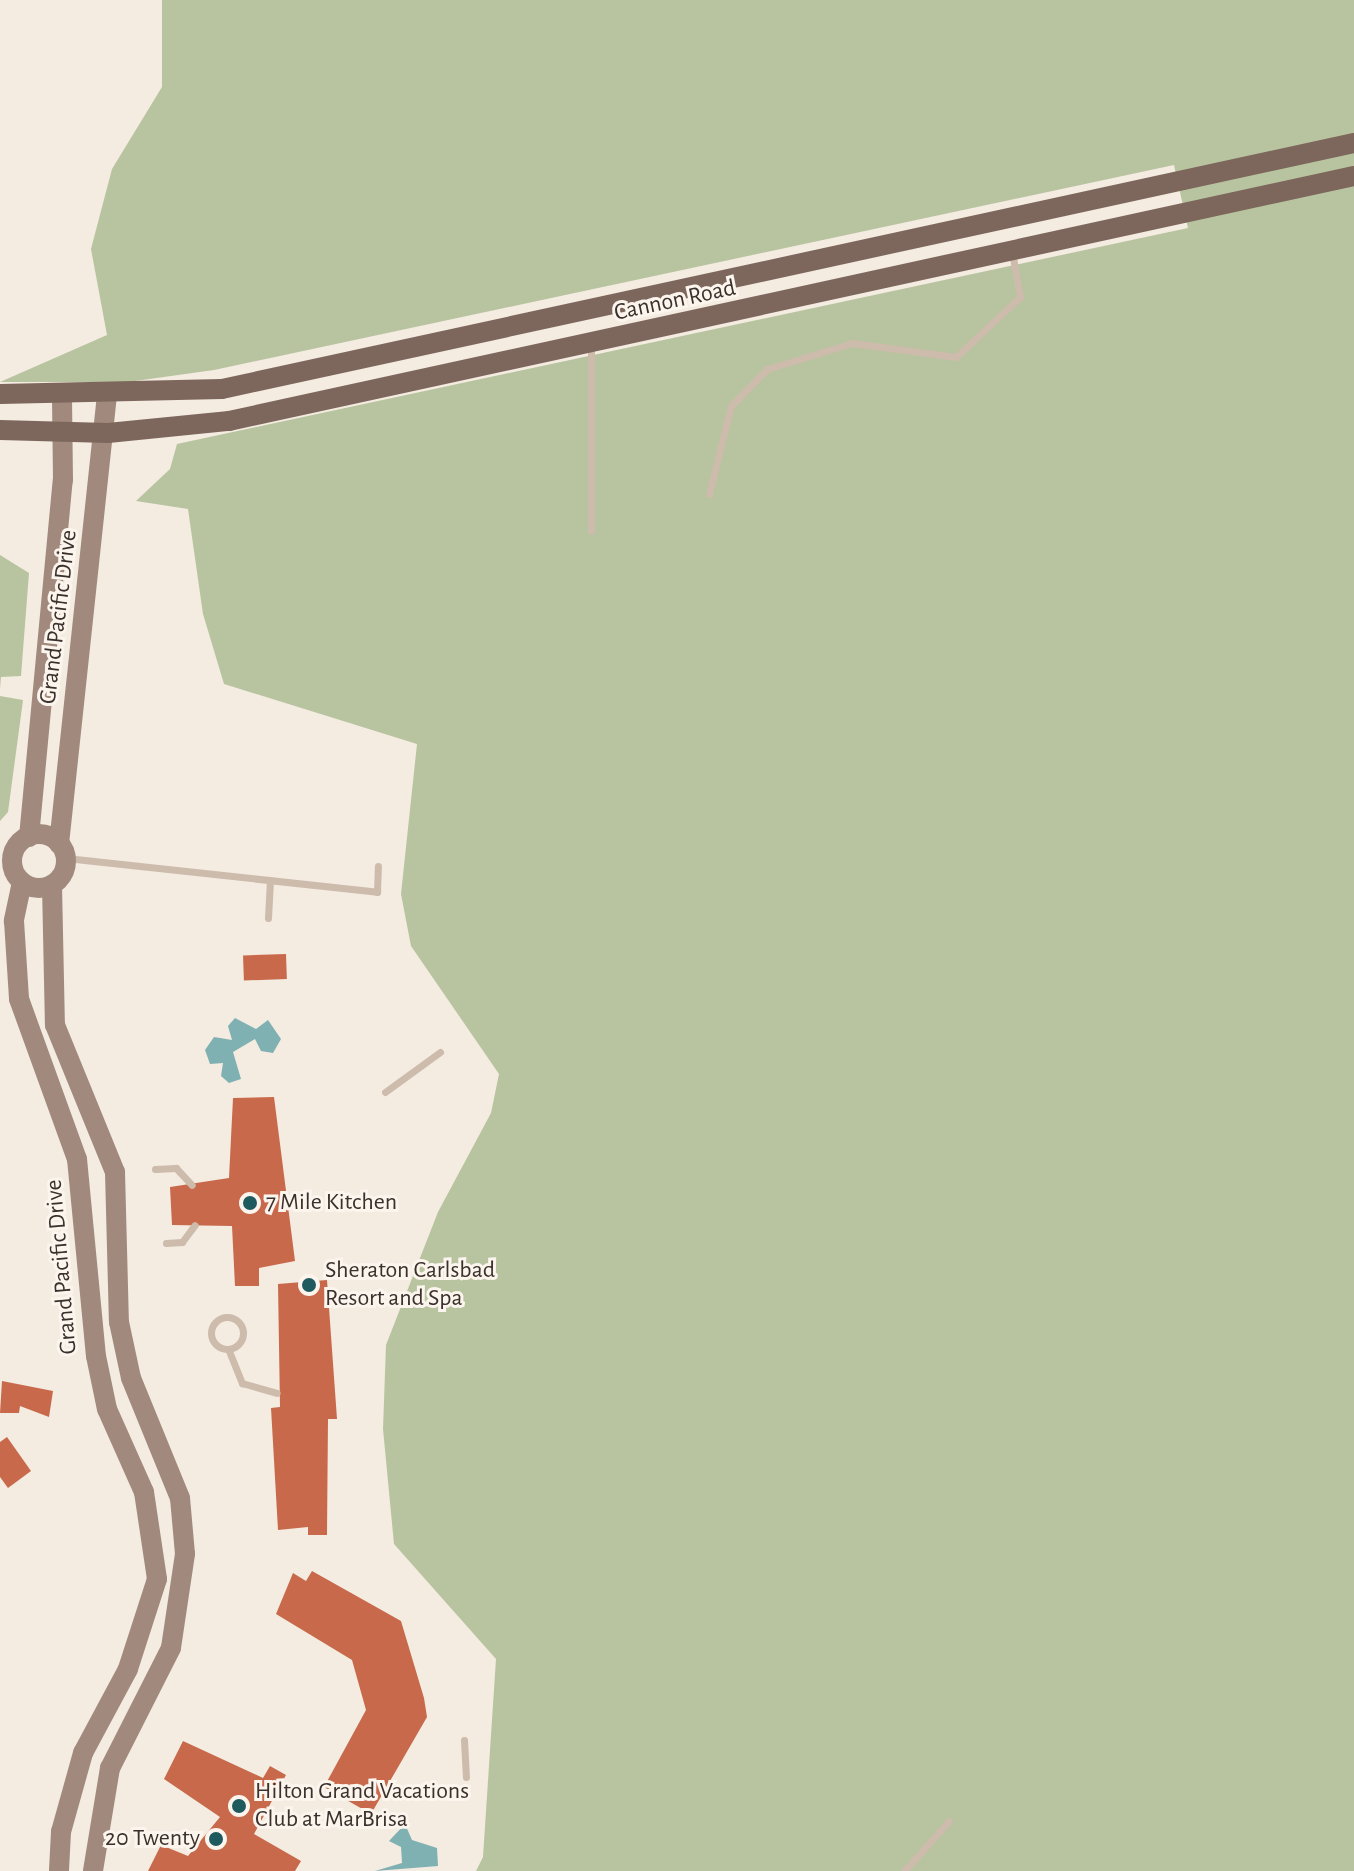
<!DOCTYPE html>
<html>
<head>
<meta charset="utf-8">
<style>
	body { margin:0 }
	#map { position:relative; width:1354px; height:1871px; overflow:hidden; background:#f4ebe1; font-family:"Alegreya Sans",sans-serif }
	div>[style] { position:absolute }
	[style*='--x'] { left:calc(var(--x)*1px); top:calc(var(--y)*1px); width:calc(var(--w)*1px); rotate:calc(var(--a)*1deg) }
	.green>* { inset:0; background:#b8c4a0 }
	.water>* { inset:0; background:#7fb0b2 }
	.building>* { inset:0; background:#c8694b; transform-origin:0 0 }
	.lane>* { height:7px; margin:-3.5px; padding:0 3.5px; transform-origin:3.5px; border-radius:3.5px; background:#cdbbac }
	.lane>.ring { margin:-3.5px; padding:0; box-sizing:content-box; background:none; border:7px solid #cdbbac; border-radius:50% }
	.secondary>* { height:20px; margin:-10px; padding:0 10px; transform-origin:10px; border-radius:10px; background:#a18a7d }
	.secondary>.ring { margin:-10px; padding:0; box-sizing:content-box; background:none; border:20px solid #a18a7d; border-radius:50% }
	.primary>* { height:20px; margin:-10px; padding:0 10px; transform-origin:10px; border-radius:10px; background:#7d675c }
	.dots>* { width:22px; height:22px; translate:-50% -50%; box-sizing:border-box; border:4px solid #fbf5ee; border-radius:50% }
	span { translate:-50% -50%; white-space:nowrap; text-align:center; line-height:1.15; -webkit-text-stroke:6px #fbf5ee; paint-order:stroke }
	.street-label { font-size:24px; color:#3b302b }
	.poi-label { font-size:24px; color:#3b302b }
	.left { translate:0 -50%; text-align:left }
	.right { translate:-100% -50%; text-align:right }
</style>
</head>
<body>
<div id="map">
	<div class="green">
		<i style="clip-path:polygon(162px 0,1354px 0,1354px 1871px,476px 1871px,483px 1857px,496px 1659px,394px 1544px,383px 1429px,386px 1345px,438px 1212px,491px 1113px,499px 1074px,411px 946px,401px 894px,417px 744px,224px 684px,203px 614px,188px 509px,136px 501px,170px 469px,177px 444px,1188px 228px,1174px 165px,214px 370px,128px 382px,0 382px,107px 335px,91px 249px,112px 169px,162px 87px)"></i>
		<i style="clip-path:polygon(0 555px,29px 573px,21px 676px,1px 677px,0 689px)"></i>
		<i style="clip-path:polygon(0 696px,23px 700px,8px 812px,0 821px)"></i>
	</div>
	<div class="water">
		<i style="clip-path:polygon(235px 1018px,256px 1029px,268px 1020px,281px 1039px,273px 1053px,261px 1051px,255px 1039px,233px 1052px,241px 1079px,229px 1083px,221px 1076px,223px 1063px,210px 1064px,205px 1050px,214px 1037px,232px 1040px,228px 1026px)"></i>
		<i style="clip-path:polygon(405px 1824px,412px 1840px,437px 1848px,438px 1866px,375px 1871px,402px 1863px,401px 1847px,389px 1841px)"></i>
	</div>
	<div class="building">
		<i style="left:286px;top:954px;width:25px;height:43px;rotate:88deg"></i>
		<i style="clip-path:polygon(274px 1097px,295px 1261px,259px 1268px,259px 1286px,235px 1286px,232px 1226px,172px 1225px,170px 1187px,229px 1178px,233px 1098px)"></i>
		<i style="clip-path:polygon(327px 1280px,337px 1419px,328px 1419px,327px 1535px,308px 1535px,308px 1527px,278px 1530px,271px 1408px,280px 1407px,278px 1284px)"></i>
		<i style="clip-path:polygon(2px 1381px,53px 1391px,49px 1417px,20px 1406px,19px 1413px,0 1413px)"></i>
		<i style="clip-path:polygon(7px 1437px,31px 1471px,8px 1488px,0 1477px,0 1442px)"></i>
		<i style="clip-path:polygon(312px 1571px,401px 1621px,424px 1698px,427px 1717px,371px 1814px,324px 1787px,366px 1710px,352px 1660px,276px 1614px,293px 1573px,306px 1581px)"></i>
		<i style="clip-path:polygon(183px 1741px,263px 1778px,270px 1766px,286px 1775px,254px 1834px,301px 1861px,295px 1871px,148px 1871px,161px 1845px,188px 1856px,220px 1817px,164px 1779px)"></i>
	</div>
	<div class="lane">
		<i style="--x:709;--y:494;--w:91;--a:-76"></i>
		<i style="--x:731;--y:406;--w:52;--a:-45.8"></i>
		<i style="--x:767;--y:369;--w:89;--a:-17"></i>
		<i style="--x:852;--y:343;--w:105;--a:7.7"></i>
		<i style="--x:956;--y:357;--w:88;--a:-43.2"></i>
		<i style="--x:1020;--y:297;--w:46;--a:-100.1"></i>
		<i style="--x:591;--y:531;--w:186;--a:-90"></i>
		<i style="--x:66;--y:858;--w:313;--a:6.2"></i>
		<i style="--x:377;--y:892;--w:26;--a:-88"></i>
		<i style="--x:268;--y:918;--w:38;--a:-87"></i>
		<i style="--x:385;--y:1092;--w:68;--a:-36"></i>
		<i style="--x:155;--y:1169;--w:21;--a:-3"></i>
		<i style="--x:176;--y:1168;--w:23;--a:47"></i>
		<i style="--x:166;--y:1243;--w:16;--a:-4"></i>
		<i style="--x:182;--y:1242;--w:21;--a:-53"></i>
		<i class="ring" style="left:211px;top:1317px;width:25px;height:25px"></i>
		<i style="--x:229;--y:1351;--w:35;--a:68"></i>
		<i style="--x:242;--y:1383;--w:36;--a:16"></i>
		<i style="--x:464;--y:1740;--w:37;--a:87"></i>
		<i style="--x:904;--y:1871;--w:67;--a:-48"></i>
	</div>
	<div class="secondary">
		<i class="ring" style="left:12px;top:834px;width:34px;height:34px"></i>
		<i style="--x:29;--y:837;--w:359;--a:-84.6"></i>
		<i style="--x:63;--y:480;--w:83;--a:-90.7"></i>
		<i style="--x:59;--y:844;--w:450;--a:-83.9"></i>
		<i style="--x:22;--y:882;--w:40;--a:102"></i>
		<i style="--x:14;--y:921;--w:78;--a:86.3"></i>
		<i style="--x:19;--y:999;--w:170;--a:70.1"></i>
		<i style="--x:77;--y:1159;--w:198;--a:84.5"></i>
		<i style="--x:96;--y:1356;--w:54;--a:78.3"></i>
		<i style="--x:107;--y:1409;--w:91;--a:66"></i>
		<i style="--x:144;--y:1492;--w:88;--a:81.5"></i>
		<i style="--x:157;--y:1579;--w:95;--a:107.9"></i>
		<i style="--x:128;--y:1669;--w:95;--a:118.2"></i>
		<i style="--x:83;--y:1753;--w:82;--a:105.6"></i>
		<i style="--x:61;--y:1832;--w:39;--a:93"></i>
		<i style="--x:52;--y:885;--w:140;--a:88.8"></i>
		<i style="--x:55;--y:1025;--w:159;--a:67.8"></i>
		<i style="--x:115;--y:1172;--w:150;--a:88.5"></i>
		<i style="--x:119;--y:1322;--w:57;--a:77.9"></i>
		<i style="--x:131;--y:1378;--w:130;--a:67.8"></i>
		<i style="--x:180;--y:1498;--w:56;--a:84.9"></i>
		<i style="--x:185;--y:1554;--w:95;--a:98.5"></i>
		<i style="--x:171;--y:1648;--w:135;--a:116.9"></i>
		<i style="--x:110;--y:1768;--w:104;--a:99.4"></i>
	</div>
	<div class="primary">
		<i style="--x:0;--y:394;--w:222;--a:-1.3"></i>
		<i style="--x:222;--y:389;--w:1158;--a:-12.26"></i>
		<i style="--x:0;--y:430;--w:108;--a:1.6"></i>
		<i style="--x:108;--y:433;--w:122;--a:-5.7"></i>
		<i style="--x:229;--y:421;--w:1151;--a:-12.29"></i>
	</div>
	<div class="dots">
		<i style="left:250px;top:1203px;background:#1f5a5e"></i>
		<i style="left:309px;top:1285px;background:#1f5a5e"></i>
		<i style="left:239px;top:1806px;background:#1f5a5e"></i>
		<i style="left:216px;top:1839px;background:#1f5a5e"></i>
	</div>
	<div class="street-label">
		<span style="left:675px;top:301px;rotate:-12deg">Cannon Road</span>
		<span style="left:59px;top:617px;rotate:-83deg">Grand Pacific Drive</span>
		<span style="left:62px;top:1267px;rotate:-95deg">Grand Pacific Drive</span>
	</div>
	<div class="poi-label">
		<span class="left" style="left:266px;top:1203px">7 Mile Kitchen</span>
		<span class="left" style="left:325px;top:1285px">Sheraton Carlsbad<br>Resort and Spa</span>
		<span class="left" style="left:255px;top:1806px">Hilton Grand Vacations<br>Club at MarBrisa</span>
		<span class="right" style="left:200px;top:1839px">20 Twenty</span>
	</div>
</div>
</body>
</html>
